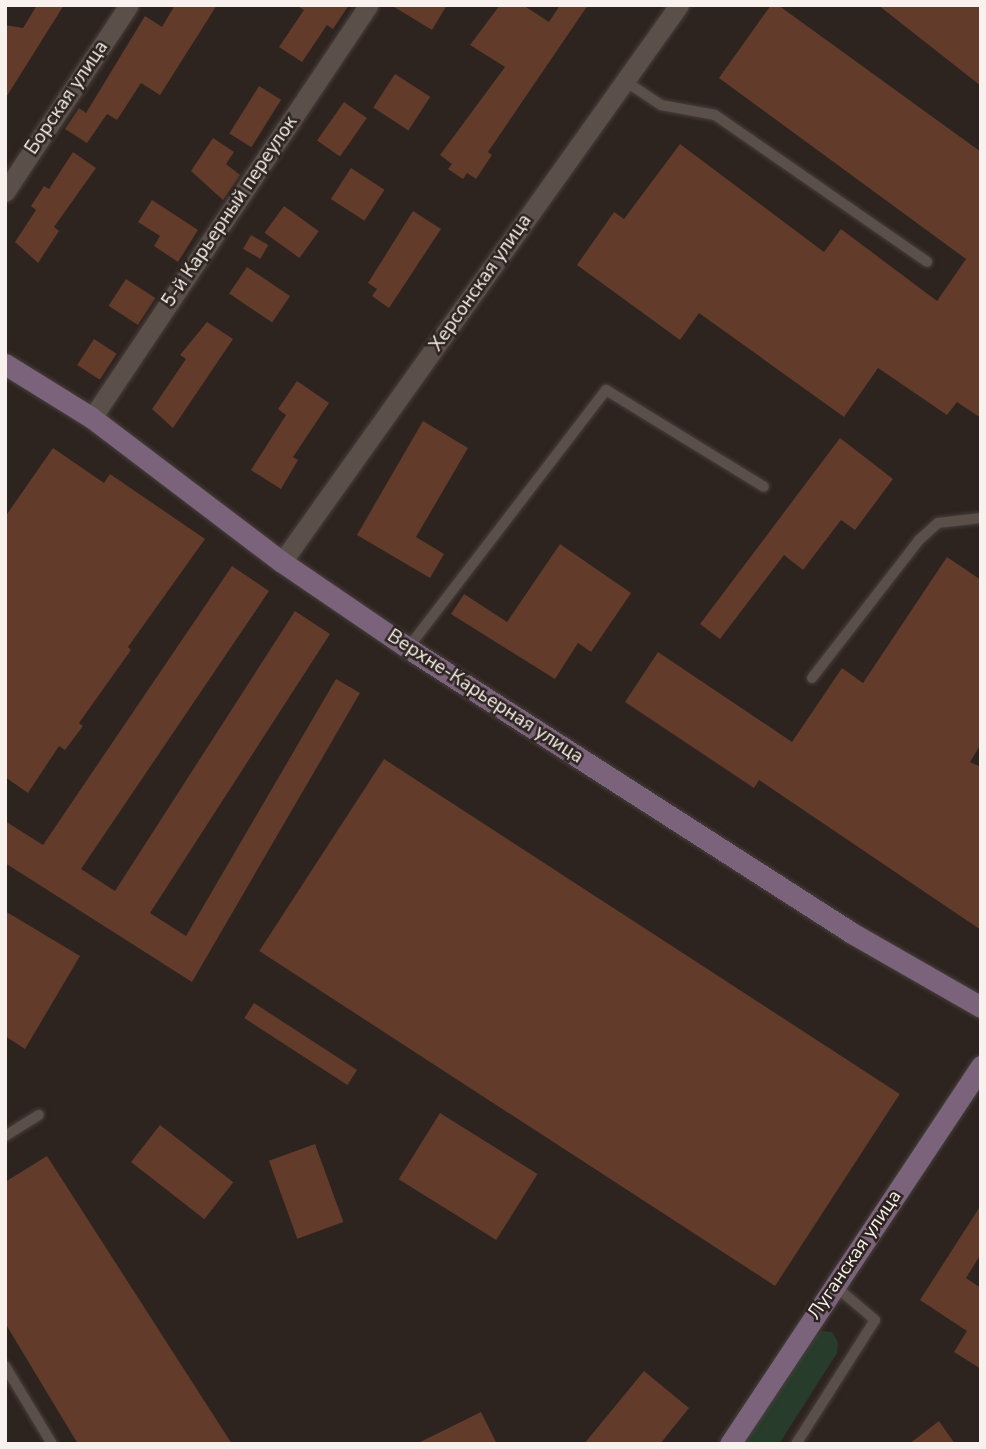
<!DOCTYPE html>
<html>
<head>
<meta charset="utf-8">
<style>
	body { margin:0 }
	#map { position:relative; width:986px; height:1449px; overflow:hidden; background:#2d231f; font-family:"Nunito Sans",sans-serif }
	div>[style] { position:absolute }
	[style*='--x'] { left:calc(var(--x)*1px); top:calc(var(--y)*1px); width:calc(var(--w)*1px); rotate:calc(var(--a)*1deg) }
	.green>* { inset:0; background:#273c2a }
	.building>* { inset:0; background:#623b2a; transform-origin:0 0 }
	.roads { filter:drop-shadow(0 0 2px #473e3b) drop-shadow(0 0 2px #473e3b) }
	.lane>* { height:10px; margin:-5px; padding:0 5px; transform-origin:5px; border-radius:5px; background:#5b4f4a }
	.street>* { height:19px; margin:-9.5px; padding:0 9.5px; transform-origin:9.5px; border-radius:9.5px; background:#5b4f4a }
	.secondary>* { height:21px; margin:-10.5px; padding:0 10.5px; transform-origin:10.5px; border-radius:10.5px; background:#7b637c }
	span { translate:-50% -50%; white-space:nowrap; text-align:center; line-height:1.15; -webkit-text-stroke:5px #2d231f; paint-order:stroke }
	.street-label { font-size:19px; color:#f8f1ee }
	.frame { position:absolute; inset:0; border:7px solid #f8f1ee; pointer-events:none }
</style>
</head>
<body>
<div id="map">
	<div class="green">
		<i style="clip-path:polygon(821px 1331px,832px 1332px,838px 1342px,837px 1353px,779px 1444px,744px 1444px,812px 1338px)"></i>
	</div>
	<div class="building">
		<i style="clip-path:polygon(37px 5px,64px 5px,5px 99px,5px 25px,23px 28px)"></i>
		<i style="clip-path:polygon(175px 5px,217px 5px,160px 95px,141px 83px,117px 120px,107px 114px,87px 143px,65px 129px,79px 108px,86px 113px,145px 16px,162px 27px)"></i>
		<i style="clip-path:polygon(296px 5px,349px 5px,333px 29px,327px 25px,302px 62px,279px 47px,304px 10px)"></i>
		<i style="clip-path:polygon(391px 5px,447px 5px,432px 30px)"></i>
		<i style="clip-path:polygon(500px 5px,523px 5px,549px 22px,560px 5px,588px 5px,488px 152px,492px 155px,476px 179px,467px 173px,463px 179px,448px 169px,452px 164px,440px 155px,505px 67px,470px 45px)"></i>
		<i style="clip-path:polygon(771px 5px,778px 5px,981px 152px,981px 418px,957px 402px,947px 415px,878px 368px,844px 417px,699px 313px,680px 340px,577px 265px,614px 212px,624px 219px,680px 144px,824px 252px,841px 229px,937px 301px,966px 259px,719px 78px)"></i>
		<i style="clip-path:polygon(878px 5px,981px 5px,981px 86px)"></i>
		<i style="left:395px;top:74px;width:42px;height:40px;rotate:33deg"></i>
		<i style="left:259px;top:86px;width:26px;height:56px;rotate:32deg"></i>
		<i style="left:344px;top:102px;width:28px;height:47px;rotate:35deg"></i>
		<i style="clip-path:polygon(213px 138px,234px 152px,226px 164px,240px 175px,223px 200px,191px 171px)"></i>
		<i style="clip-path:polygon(73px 152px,96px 168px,54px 227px,59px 231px,38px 263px,15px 242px,36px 210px,31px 206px,44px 186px,49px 189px)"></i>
		<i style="left:351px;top:168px;width:40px;height:37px;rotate:33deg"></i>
		<i style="clip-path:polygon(152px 200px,198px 230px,178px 262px,154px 246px,160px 236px,138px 222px)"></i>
		<i style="left:284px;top:206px;width:43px;height:33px;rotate:36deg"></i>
		<i style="clip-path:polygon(413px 211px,441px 229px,389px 308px,372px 296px,377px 289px,368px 283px)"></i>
		<i style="left:251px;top:235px;width:20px;height:16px;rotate:30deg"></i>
		<i style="left:247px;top:267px;width:52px;height:32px;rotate:34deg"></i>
		<i style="left:126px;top:279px;width:35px;height:32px;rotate:33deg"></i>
		<i style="clip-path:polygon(207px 322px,233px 339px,173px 428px,152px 409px,186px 359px,180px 355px)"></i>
		<i style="left:94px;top:339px;width:27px;height:31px;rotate:33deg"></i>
		<i style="clip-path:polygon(297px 381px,329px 403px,293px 457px,298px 460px,281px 489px,251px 470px,286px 415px,278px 409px)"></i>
		<i style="clip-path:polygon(423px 421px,468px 448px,416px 537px,444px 554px,430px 578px,357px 535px)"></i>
		<i style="clip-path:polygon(840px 438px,893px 479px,855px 530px,841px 520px,803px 570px,784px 555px,720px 639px,700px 624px)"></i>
		<i style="clip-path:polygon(53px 448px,104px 483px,110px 474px,205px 539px,128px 647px,131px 650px,79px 723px,83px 726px,65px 750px,59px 746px,28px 793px,5px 777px,5px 517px)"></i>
		<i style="clip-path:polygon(560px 544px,631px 593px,591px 652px,578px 643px,555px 679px,451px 614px,464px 594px,507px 622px)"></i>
		<i style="clip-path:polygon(947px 557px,981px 580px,981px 744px,970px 762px,981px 767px,981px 930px,759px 780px,754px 788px,625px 702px,658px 652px,792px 742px,842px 668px,863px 683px)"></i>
		<i style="clip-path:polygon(232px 566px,269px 591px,81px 869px,115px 891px,295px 611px,330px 634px,150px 913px,186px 936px,336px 679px,360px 693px,192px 982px,5px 863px,5px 821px,43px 845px)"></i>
		<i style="left:384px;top:759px;width:615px;height:229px;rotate:33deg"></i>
		<i style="clip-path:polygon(5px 911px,80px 956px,25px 1049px,5px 1036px)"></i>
		<i style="left:254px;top:1003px;width:123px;height:18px;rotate:33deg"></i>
		<i style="left:440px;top:1113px;width:115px;height:78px;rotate:32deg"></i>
		<i style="left:160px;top:1125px;width:93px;height:47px;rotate:38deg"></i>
		<i style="left:315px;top:1144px;width:83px;height:49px;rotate:70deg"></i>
		<i style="clip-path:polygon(47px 1156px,232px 1444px,78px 1444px,5px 1323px,5px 1182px)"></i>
		<i style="clip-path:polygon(981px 1205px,981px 1254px,966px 1278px,981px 1288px,981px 1369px,954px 1352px,967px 1331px,920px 1300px)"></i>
		<i style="clip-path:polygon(644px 1371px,689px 1408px,660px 1444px,584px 1444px)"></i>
		<i style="clip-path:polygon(481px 1412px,497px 1444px,416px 1444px)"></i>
		<i style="clip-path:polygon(939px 1421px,955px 1444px,909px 1444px)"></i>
	</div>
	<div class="roads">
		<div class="lane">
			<i style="--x:625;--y:81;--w:43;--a:33.7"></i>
			<i style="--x:661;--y:105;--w:55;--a:10.5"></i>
			<i style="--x:715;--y:115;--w:258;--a:34.7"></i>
			<i style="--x:408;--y:648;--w:325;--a:-52.5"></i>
			<i style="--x:606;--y:390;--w:185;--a:31.5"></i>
			<i style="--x:812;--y:678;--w:175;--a:-52.2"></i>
			<i style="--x:919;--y:540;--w:25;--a:-42"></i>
			<i style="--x:938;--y:523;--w:43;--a:-6.6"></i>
			<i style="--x:5;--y:1136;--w:40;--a:-32"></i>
			<i style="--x:5;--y:1366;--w:91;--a:58.9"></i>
			<i style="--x:796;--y:1444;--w:147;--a:-57.5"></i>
			<i style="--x:875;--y:1320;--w:54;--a:-139.5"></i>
		</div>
		<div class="street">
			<i style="--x:5;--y:192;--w:224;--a:-56.5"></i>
			<i style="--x:92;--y:418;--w:497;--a:-56.2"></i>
			<i style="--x:282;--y:562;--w:684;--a:-54.52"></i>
		</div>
		<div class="secondary">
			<i style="--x:5;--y:364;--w:102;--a:31.8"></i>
			<i style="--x:92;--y:418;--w:238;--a:37.2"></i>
			<i style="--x:282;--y:562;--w:153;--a:34.3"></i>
			<i style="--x:408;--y:648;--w:528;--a:32.7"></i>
			<i style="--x:852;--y:933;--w:149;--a:29.8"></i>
			<i style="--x:730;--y:1444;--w:454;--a:-56.4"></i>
		</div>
	</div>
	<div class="street-label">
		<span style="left:67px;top:98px;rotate:-56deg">Борская улица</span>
		<span style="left:230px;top:212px;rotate:-56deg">5-й Карьерный переулок</span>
		<span style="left:481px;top:283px;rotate:-55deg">Херсонская улица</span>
		<span style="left:485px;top:697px;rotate:33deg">Верхне-Карьерная улица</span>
		<span style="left:855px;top:1255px;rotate:-56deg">Луганская улица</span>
	</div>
	<div class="frame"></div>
</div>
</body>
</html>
